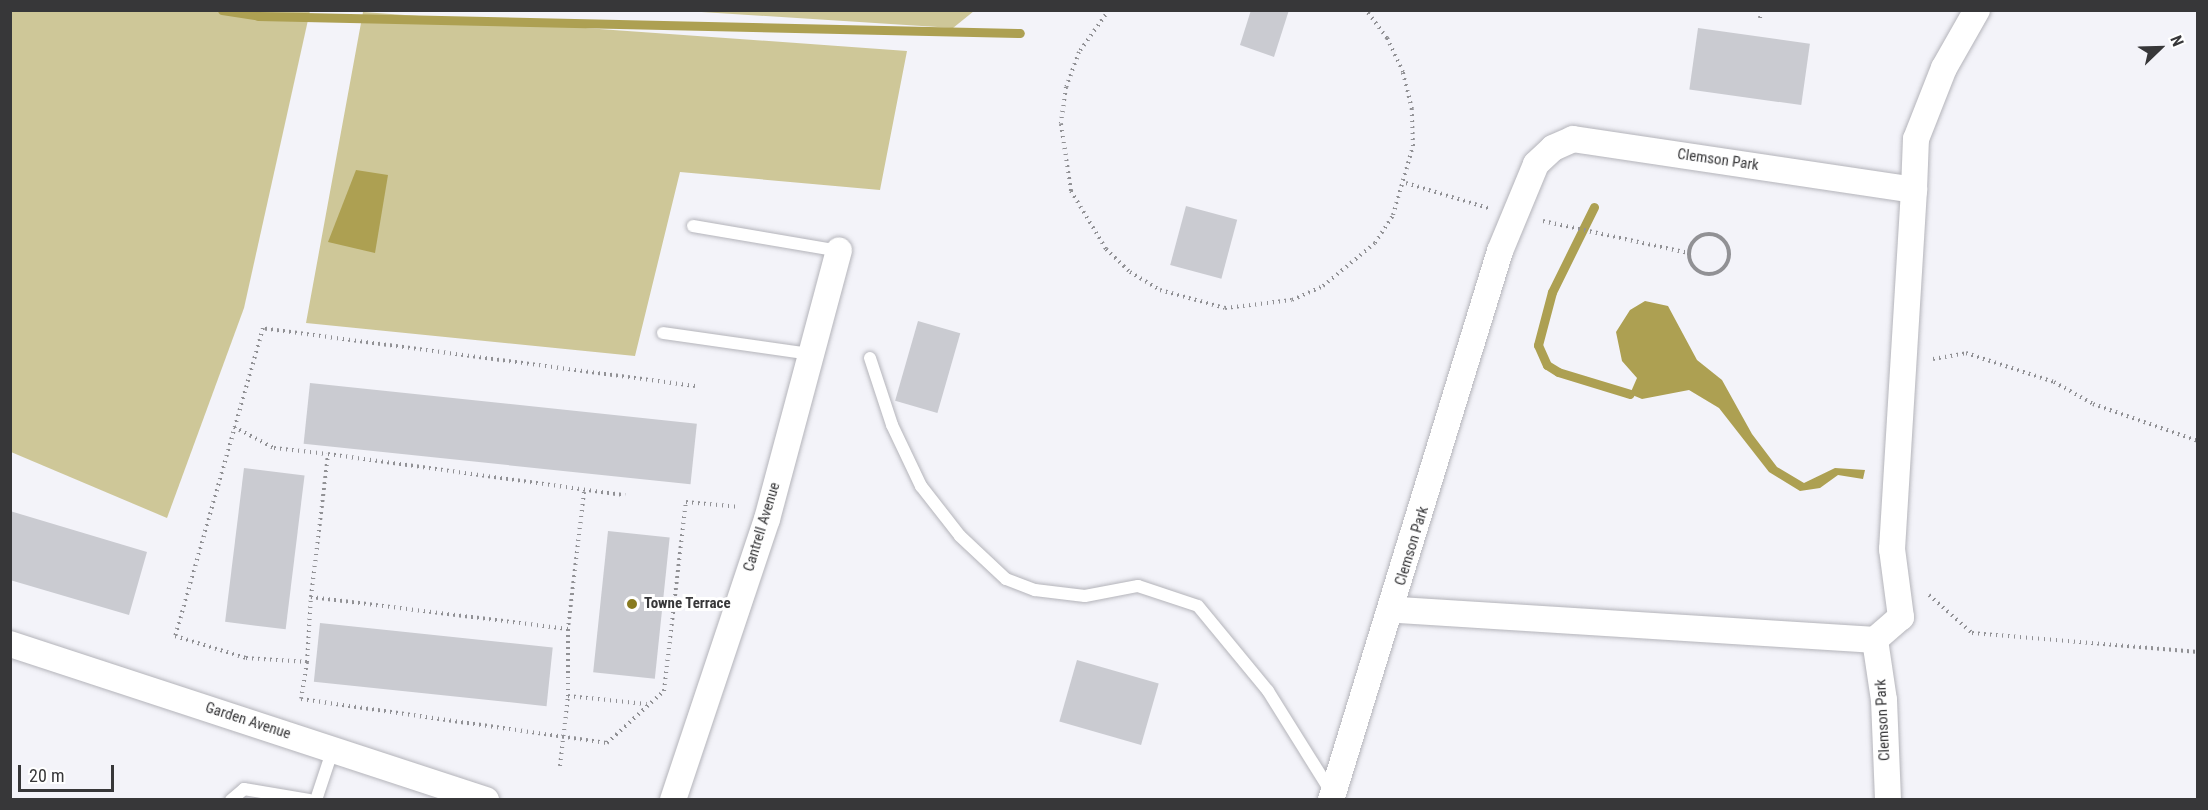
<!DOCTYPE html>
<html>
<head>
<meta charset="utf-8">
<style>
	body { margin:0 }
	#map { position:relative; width:2208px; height:810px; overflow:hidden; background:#f3f3f9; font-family:"Roboto Condensed",sans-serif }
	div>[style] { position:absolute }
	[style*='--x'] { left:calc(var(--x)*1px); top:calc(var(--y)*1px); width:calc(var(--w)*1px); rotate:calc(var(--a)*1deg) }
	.green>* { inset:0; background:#cec798 }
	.water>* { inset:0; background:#ada052 }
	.stream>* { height:9px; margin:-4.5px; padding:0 4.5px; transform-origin:4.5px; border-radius:4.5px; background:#ada052 }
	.building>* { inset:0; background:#cacbd1; transform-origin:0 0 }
	.path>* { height:4px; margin-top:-2px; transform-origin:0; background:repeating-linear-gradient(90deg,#919195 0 1.5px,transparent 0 6px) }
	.path>.ring { margin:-2px; padding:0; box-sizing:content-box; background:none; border:4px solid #919195; border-radius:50% }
	.roads { filter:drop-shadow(0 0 2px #b4b4ba) drop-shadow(0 0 2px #b4b4ba) }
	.lane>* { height:12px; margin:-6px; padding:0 6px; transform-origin:6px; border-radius:6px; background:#fff }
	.street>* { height:26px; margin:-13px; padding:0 13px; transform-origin:13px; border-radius:13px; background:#fff }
	.dots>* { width:16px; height:16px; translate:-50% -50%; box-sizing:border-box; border:3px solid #fff; border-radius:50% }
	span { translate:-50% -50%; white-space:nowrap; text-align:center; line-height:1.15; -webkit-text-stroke:6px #fff; paint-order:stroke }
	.street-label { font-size:15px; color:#373739 }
	.poi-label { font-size:15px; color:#373739; font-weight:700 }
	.left { translate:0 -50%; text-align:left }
	.frame { position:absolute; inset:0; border:12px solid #373739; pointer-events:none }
	.north { position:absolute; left:2130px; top:18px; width:60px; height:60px; -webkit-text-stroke:4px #fff; paint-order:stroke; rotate:67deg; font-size:16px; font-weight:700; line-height:24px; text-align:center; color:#373739 }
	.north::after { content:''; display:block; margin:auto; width:21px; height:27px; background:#373739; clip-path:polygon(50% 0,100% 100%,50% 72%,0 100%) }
	.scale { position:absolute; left:18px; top:765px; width:96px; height:27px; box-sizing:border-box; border:3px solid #373739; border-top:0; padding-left:8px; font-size:18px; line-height:21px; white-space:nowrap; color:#373739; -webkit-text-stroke:4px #fff; paint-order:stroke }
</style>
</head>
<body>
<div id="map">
	<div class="green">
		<i style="clip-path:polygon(10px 11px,310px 11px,244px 308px,167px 518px,11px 452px)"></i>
		<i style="clip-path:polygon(686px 11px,974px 11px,953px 28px)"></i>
		<i style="clip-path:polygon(363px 12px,907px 51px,880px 190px,680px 172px,635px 356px,306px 323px)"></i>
	</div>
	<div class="water">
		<i style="clip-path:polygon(356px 170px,388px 175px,375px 253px,328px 242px)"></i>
		<i style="clip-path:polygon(1645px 301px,1668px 306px,1697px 360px,1722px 380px,1752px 434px,1777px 467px,1804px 483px,1835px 468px,1865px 470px,1863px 479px,1838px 475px,1820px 488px,1800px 491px,1769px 472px,1719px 408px,1689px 390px,1642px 399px,1630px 394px,1637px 378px,1622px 361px,1616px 332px,1630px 310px)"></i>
	</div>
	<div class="stream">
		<i style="--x:222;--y:10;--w:36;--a:9"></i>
		<i style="--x:258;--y:16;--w:762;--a:1.28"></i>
		<i style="--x:1594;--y:207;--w:95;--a:116.3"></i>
		<i style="--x:1552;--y:292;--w:55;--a:104.8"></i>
		<i style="--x:1538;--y:345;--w:22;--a:66"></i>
		<i style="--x:1547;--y:365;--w:13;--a:32"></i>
		<i style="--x:1558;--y:372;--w:75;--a:17"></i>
	</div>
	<div class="building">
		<i style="clip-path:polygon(1251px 10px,1289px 10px,1274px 57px,1240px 45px)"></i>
		<i style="left:1698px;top:28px;width:113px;height:62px;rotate:8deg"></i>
		<i style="left:1186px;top:206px;width:53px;height:61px;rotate:15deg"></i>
		<i style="left:918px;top:321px;width:44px;height:83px;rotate:16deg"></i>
		<i style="left:310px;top:383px;width:389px;height:61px;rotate:6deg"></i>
		<i style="left:244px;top:468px;width:61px;height:155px;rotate:7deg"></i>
		<i style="clip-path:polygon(10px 511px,147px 552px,129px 615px,10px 580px)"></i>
		<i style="left:608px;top:531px;width:62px;height:142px;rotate:6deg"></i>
		<i style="left:320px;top:623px;width:234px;height:59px;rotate:6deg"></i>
		<i style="left:1077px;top:660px;width:85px;height:64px;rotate:16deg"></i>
	</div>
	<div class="path">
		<i style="--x:1109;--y:10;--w:52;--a:125.5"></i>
		<i style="--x:1079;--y:52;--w:37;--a:110"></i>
		<i style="--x:1066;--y:87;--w:37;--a:98"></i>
		<i style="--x:1061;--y:124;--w:68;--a:81.5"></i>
		<i style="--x:1071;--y:191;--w:68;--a:58.9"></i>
		<i style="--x:1106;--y:249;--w:33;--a:44"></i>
		<i style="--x:1130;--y:272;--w:35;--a:31"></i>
		<i style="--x:1160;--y:290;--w:67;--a:15.5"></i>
		<i style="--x:1225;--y:308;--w:67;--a:-6.8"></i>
		<i style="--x:1292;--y:300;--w:34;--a:-24"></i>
		<i style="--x:1323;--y:286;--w:67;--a:-39.6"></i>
		<i style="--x:1375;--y:243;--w:33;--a:-57"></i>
		<i style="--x:1393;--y:215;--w:72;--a:-73.8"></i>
		<i style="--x:1413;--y:146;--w:37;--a:-92"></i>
		<i style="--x:1412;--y:109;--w:38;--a:-104"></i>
		<i style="--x:1403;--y:72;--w:38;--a:-115"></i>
		<i style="--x:1387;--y:38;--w:35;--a:-127"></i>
		<i style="--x:1760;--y:18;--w:8;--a:-83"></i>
		<i style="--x:1406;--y:183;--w:86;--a:17"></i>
		<i style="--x:1543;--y:221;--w:148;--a:12.4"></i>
		<i class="ring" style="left:1689px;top:234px;width:36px;height:36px"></i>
		<i style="--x:1933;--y:359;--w:34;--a:-10"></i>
		<i style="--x:1966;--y:353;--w:93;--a:18.2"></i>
		<i style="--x:2054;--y:382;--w:45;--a:29.4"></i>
		<i style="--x:2093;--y:404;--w:111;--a:19.4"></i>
		<i style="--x:695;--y:386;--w:436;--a:-172.4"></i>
		<i style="--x:263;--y:328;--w:320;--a:105.9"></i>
		<i style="--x:175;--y:636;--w:74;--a:17.2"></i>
		<i style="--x:246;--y:658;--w:61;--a:3.8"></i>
		<i style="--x:307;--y:662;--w:37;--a:99"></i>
		<i style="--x:301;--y:699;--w:309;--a:8.2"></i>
		<i style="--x:607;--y:743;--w:77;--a:-42.4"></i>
		<i style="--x:664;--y:691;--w:190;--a:-83.4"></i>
		<i style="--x:686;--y:502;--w:54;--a:5.3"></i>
		<i style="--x:234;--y:427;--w:45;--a:27.7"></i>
		<i style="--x:274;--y:448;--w:54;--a:6.3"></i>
		<i style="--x:584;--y:492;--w:138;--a:96.7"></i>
		<i style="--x:568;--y:629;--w:259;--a:-172.9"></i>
		<i style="--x:311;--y:597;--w:144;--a:-83.2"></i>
		<i style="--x:328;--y:454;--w:300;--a:7.9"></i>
		<i style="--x:1929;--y:595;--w:57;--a:41.5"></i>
		<i style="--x:1972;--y:633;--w:227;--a:4.8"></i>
		<i style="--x:568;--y:629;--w:67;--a:90"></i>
		<i style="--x:307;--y:662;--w:65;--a:-86.5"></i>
		<i style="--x:560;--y:766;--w:70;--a:-83.5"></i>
		<i style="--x:568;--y:696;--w:79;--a:5.8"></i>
	</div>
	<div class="roads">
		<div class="lane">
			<i style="--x:693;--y:226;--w:148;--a:9.7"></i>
			<i style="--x:663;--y:333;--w:149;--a:8.1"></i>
			<i style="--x:870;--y:358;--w:71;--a:71.8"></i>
			<i style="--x:892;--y:425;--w:68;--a:64.6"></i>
			<i style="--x:921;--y:486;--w:63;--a:52"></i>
			<i style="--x:960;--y:536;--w:63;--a:43.1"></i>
			<i style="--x:1006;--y:579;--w:31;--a:21"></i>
			<i style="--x:1035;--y:590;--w:50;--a:6.8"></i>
			<i style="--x:1085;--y:596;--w:54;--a:-10.7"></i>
			<i style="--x:1138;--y:586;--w:63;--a:18.4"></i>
			<i style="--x:1198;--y:606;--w:110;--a:50.5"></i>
			<i style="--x:1268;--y:691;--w:119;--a:58"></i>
			<i style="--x:231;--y:800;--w:17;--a:-40"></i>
			<i style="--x:244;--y:789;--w:66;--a:9.6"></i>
			<i style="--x:316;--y:800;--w:54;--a:-71.6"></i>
		</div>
		<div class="street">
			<i style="--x:1914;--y:190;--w:51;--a:-87.8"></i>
			<i style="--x:1916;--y:139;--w:76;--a:-68.5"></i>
			<i style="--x:1944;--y:68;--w:67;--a:-60.4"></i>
			<i style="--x:1875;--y:640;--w:61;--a:81.5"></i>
			<i style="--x:1884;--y:700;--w:100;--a:87.7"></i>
			<i style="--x:10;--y:644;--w:501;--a:18.15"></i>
			<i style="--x:673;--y:800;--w:296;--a:-71.5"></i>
			<i style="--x:767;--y:519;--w:278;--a:-75"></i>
			<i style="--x:1331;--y:800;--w:574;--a:-72.89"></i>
			<i style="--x:1500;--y:251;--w:94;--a:-67.5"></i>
			<i style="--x:1536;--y:164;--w:23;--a:-43"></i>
			<i style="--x:1553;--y:148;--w:22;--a:-24"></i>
			<i style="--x:1573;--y:139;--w:345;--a:8.5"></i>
			<i style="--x:1914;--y:190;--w:360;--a:93.5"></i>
			<i style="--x:1892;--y:549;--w:69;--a:82.5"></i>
			<i style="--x:1901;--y:617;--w:35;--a:139"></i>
			<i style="--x:1875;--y:640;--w:484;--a:-176.4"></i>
		</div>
	</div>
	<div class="dots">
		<i style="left:632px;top:604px;background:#897b20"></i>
	</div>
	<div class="street-label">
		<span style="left:1718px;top:160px;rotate:8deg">Clemson Park</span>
		<span style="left:762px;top:527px;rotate:-73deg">Cantrell Avenue</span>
		<span style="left:1412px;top:546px;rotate:-73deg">Clemson Park</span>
		<span style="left:1883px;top:720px;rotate:-93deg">Clemson Park</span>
		<span style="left:248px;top:721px;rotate:18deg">Garden Avenue</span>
	</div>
	<div class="poi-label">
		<span class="left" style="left:644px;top:604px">Towne Terrace</span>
	</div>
	<div class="frame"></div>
	<div class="north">N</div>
	<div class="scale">20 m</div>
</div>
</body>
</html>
